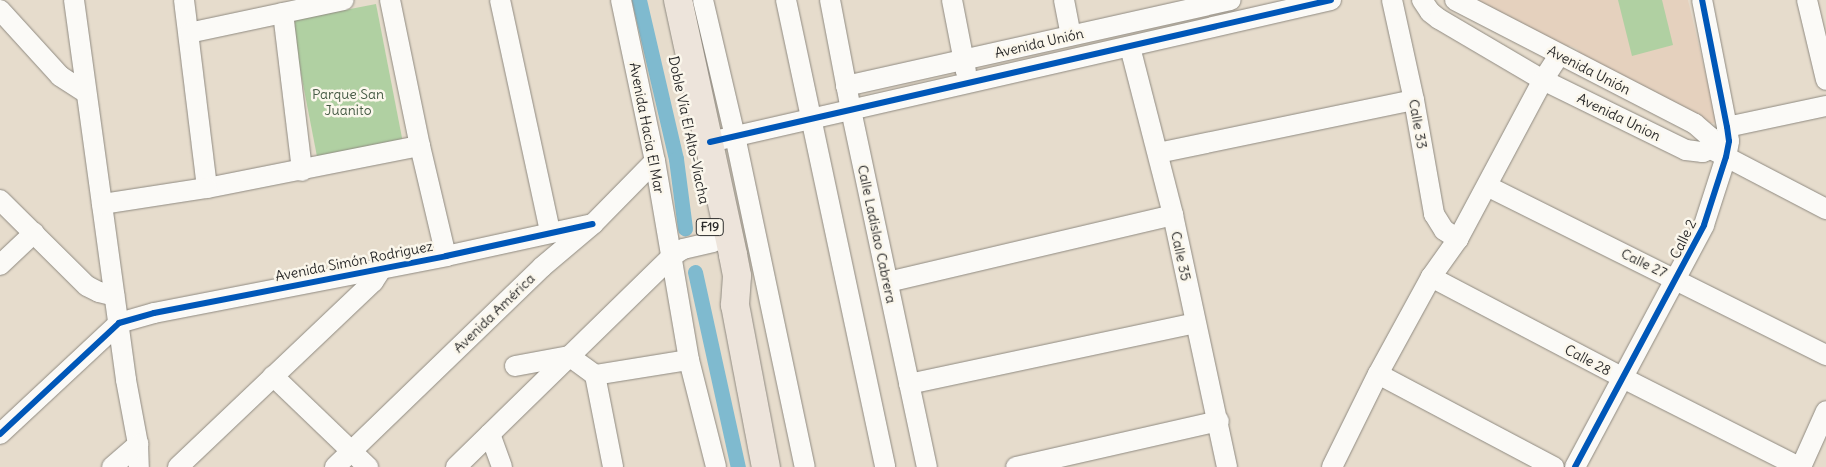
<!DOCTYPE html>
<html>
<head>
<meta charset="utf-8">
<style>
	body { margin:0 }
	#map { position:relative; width:1826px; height:467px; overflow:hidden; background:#e6dccc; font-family:Delius,sans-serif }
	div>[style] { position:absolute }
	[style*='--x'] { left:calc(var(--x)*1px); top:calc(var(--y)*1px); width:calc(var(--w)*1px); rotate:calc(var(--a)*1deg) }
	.built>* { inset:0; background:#e5d1be }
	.green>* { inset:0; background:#b0d0a2; transform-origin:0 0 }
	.canal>* { height:15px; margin:-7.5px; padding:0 7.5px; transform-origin:7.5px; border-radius:7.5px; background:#7fbacf }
	.roads { filter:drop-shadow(0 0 1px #8f8a81) drop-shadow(0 0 1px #8f8a81) }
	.minor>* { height:20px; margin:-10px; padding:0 10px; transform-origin:10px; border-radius:10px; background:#fbfaf7 }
	.highway>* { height:28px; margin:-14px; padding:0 14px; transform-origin:14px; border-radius:14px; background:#ede4db }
	.cycleway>* { height:6px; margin:-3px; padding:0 3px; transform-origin:3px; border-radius:3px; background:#0057b8 }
	span { translate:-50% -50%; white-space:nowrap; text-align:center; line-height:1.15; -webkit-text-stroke:5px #fbf7ec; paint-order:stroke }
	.shield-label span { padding:1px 4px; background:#fbf7ec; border:1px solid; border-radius:4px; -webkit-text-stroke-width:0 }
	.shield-label { font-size:12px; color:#2b2b2b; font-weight:700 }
	.street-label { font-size:14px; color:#2b2b2b }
	.park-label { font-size:14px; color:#455a44 }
</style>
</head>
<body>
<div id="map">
	<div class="built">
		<i style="clip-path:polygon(1478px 0,1688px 0,1716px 118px,1714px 123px,1709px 123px,1583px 58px,1577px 49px,1570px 46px,1563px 48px,1484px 5px)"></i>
	</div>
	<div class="green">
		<i style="clip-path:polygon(1618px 0,1662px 0,1673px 45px,1632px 56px)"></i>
		<i style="left:376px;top:4px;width:142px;height:87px;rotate:79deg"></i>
	</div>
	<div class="canal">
		<i style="--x:639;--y:0;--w:163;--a:76.9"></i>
		<i style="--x:676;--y:159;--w:70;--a:82.6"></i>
		<i style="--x:695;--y:272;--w:200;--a:77.6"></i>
	</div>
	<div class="roads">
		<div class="minor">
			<i style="--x:74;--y:0;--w:384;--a:82.2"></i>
			<i style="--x:126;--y:380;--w:65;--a:79.4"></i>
			<i style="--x:138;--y:444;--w:23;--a:88"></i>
			<i style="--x:184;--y:0;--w:189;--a:83"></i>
			<i style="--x:207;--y:188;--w:217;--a:-11.2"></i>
			<i style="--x:390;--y:0;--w:149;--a:78.4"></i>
			<i style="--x:420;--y:146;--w:113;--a:76.7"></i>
			<i style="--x:500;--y:0;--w:237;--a:77.8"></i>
			<i style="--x:621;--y:0;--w:165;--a:78.1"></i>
			<i style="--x:655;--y:161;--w:202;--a:80.3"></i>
			<i style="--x:689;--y:360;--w:110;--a:75.8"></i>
			<i style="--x:703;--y:0;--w:140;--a:76.8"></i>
			<i style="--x:735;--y:136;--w:338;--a:78.1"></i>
			<i style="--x:786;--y:0;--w:477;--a:78"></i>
			<i style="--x:830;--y:0;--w:112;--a:79.2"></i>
			<i style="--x:851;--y:110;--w:365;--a:78"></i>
			<i style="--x:952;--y:0;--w:73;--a:79"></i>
			<i style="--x:1064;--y:0;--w:36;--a:79"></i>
			<i style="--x:1392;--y:0;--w:102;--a:77.6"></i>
			<i style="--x:1414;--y:100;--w:116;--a:80"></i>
			<i style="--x:1434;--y:214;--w:19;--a:58"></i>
			<i style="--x:1444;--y:230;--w:17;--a:33"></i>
			<i style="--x:1422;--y:0;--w:14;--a:56"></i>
			<i style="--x:1430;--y:12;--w:11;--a:38"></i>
			<i style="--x:1439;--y:19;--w:121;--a:30.4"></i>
			<i style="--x:1543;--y:80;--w:159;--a:26.1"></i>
			<i style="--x:1686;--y:150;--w:17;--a:7"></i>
			<i style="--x:1703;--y:152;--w:9;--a:-21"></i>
			<i style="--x:1711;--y:149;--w:130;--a:27.6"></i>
			<i style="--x:1455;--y:0;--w:270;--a:27.3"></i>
			<i style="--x:1695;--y:124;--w:20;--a:41"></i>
			<i style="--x:1710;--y:137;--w:12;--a:85"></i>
			<i style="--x:1807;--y:0;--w:82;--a:76.6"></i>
			<i style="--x:0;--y:10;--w:89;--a:47.7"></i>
			<i style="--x:60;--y:76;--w:31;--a:33"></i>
			<i style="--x:283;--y:13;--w:159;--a:83.1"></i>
			<i style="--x:189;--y:33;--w:158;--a:-12"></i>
			<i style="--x:1130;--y:47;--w:173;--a:75.6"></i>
			<i style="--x:1173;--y:215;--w:258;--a:77.9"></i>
			<i style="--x:846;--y:86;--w:394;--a:-12.6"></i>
			<i style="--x:1727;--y:127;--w:101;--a:-12"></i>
			<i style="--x:710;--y:142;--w:637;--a:-12.88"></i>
			<i style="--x:1158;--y:153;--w:261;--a:-11.7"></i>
			<i style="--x:1487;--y:186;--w:379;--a:26.5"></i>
			<i style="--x:0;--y:200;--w:122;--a:44.7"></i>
			<i style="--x:87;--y:286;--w:13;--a:27"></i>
			<i style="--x:99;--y:292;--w:16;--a:14"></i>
			<i style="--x:102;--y:204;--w:106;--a:-8.7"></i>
			<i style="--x:0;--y:265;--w:47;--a:-43.3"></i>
			<i style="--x:1431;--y:277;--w:217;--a:27.7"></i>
			<i style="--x:1623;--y:378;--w:197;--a:26.8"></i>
			<i style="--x:888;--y:282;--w:293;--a:-13.2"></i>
			<i style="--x:515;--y:366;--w:55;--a:-10.5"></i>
			<i style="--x:569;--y:356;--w:32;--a:36"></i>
			<i style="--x:595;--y:375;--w:94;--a:78.9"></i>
			<i style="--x:1378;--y:374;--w:199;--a:27.9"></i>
			<i style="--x:595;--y:375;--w:95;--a:-9.1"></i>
			<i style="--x:273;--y:376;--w:132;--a:43.8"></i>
			<i style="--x:909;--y:384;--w:292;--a:-12"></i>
			<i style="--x:0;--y:434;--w:163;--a:-43"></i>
			<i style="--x:119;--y:323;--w:36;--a:-16"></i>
			<i style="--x:154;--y:313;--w:298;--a:-11"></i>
			<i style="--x:446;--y:256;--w:150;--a:-12.3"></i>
			<i style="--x:490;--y:434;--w:35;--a:70"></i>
			<i style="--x:112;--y:467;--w:35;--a:-41"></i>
			<i style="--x:178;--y:467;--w:269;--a:-43.5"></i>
			<i style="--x:373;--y:282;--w:17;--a:-57"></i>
			<i style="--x:335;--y:467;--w:288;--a:-44"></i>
			<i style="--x:542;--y:267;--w:67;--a:-40.1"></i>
			<i style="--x:593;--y:224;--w:88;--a:-45.5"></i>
			<i style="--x:456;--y:467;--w:301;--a:-44.3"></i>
			<i style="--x:671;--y:257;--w:14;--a:-34"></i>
			<i style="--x:683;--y:249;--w:31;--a:-13"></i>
			<i style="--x:1016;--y:467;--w:208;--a:-12.8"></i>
			<i style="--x:1332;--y:467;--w:104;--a:-63.7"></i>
			<i style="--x:1378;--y:374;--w:111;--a:-61.3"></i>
			<i style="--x:1431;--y:277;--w:47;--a:-54.6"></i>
			<i style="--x:1458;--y:239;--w:180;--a:-61.9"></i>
			<i style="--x:1543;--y:80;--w:30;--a:-57"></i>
			<i style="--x:1575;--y:467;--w:274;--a:-61.9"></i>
			<i style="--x:1704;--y:225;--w:71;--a:-72.1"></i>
			<i style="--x:1726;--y:157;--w:16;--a:-79"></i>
			<i style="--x:1729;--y:141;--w:14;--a:-98"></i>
			<i style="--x:1727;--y:127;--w:129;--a:-101.1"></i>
			<i style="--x:1801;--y:467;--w:61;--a:-65.9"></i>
		</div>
		<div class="highway">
			<i style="--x:678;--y:0;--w:261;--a:77.8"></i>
			<i style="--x:733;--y:255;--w:21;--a:79"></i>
			<i style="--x:737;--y:276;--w:29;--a:94"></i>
			<i style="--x:735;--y:305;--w:165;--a:79.2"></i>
		</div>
	</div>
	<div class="cycleway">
		<i style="--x:710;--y:142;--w:637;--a:-12.88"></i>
		<i style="--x:0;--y:434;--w:163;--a:-43"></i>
		<i style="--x:119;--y:323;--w:36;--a:-16"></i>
		<i style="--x:154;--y:313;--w:298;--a:-11"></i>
		<i style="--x:446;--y:256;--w:150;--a:-12.3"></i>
		<i style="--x:1575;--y:467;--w:274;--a:-61.9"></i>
		<i style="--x:1704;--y:225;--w:71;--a:-72.1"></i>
		<i style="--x:1726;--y:157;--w:16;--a:-79"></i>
		<i style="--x:1729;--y:141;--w:14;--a:-98"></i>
		<i style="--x:1727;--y:127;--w:129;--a:-101.1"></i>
	</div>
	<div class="shield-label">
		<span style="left:710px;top:227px">F19</span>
	</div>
	<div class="street-label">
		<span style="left:1039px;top:43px;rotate:-13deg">Avenida Unión</span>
		<span style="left:1589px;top:70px;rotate:27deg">Avenida Unión</span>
		<span style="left:1619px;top:117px;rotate:26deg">Avenida Union</span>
		<span style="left:1418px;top:124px;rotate:80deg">Calle 33</span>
		<span style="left:647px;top:128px;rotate:79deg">Avenida Hacia El Mar</span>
		<span style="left:689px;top:130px;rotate:78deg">Doble Vía El Alto-Viacha</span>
		<span style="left:877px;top:234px;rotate:78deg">Calle Ladislao Cabrera</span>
		<span style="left:1683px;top:239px;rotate:-64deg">Calle 2</span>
		<span style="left:1181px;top:256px;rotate:78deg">Calle 35</span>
		<span style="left:354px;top:261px;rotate:-11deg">Avenida Simón Rodriguez</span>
		<span style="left:1644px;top:263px;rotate:26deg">Calle 27</span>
		<span style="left:494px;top:313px;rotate:-44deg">Avenida América</span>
		<span style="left:1588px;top:360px;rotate:28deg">Calle 28</span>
	</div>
	<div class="park-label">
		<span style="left:348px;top:102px">Parque San<br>Juanito</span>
	</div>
</div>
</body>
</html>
